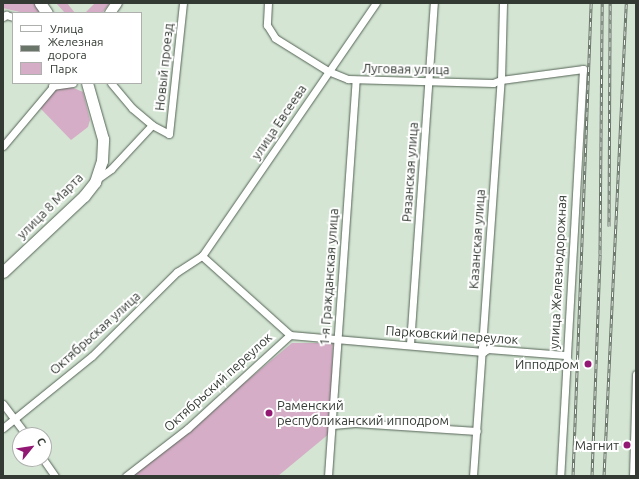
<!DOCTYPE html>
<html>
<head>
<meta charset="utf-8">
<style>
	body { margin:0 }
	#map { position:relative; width:639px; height:479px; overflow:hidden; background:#d4e5d4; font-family:Ubuntu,sans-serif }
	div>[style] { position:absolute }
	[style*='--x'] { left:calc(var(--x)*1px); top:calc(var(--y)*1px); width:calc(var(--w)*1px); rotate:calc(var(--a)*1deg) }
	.green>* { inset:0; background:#d5adc6 }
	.roads { filter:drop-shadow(0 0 1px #556455) drop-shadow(0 0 1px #556455) }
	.street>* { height:7px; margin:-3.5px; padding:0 3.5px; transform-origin:3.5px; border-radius:3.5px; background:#fff }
	.secondary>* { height:10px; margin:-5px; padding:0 5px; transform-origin:5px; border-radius:5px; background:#fff }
	.primary>* { height:11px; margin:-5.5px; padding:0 5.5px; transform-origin:5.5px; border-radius:5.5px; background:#fff }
	.rail>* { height:3px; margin-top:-1.5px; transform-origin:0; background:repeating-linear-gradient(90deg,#fff 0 4.5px,#6a756a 0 9px); box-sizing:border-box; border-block:1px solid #6a756a }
	.dots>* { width:11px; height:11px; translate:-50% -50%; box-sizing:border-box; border:2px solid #fff; border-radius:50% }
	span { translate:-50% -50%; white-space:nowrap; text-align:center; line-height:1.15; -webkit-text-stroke:4px #fff; paint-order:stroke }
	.street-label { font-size:13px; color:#333a33 }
	.poi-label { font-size:13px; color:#333a33 }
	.right { translate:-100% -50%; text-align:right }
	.left { translate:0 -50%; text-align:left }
	.frame { position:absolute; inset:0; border:4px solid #333a33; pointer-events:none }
	.legend { position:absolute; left:12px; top:12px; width:130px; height:72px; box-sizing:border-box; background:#fff; border:1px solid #adb0ad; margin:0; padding:5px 7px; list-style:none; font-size:12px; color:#333a33 }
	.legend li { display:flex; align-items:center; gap:8px; height:20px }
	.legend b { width:20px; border:1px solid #adb0ad }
	.north { position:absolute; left:12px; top:427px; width:40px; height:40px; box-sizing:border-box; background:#fff; border:1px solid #adb0ad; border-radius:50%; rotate:60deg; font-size:11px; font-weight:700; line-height:16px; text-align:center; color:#333a33 }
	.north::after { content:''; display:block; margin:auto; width:14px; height:18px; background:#921874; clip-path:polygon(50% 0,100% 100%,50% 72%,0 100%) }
</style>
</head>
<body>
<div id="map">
	<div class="green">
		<i style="clip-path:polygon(3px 3px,34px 3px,40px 10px,38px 13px,24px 13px,3px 8px)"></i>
		<i style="clip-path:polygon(56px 3px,67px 3px,75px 13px,65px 13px)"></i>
		<i style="clip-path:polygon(95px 3px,110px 3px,102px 13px,85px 13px)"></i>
		<i style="clip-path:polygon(69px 86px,83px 92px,90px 120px,88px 127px,71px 140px,40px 108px,56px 88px)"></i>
		<i style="clip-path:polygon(292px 343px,333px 343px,330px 433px,278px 476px,133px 476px)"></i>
	</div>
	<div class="roads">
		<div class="street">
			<i style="--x:268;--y:3;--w:22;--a:93"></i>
			<i style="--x:267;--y:25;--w:15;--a:58"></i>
			<i style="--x:275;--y:38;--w:62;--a:31.9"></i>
			<i style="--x:328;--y:71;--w:22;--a:22"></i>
			<i style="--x:348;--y:79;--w:145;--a:1.6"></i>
			<i style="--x:493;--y:83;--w:9;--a:-21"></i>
			<i style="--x:501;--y:80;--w:83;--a:-7.6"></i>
			<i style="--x:583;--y:69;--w:408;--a:93.2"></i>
			<i style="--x:3;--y:17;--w:4;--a:-34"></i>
			<i style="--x:6;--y:15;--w:7;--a:16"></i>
			<i style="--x:111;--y:83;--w:33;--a:50"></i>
			<i style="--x:132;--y:108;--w:26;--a:40"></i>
			<i style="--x:152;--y:125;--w:19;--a:28"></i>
			<i style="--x:169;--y:134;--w:132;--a:-83.9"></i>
			<i style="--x:52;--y:86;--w:21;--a:-8"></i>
			<i style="--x:3;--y:146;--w:82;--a:-49.9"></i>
			<i style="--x:96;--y:180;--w:19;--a:-36"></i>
			<i style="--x:111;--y:169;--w:60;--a:-47"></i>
			<i style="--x:202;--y:256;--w:118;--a:41.9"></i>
			<i style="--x:410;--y:344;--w:342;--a:-86"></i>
			<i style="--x:3;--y:404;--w:39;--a:53"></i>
			<i style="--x:333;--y:425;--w:22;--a:-5"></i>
			<i style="--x:355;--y:423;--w:122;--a:3.8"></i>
			<i style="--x:3;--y:428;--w:114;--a:-39"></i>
			<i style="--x:92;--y:356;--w:120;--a:-44.7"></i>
			<i style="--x:177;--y:272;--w:30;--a:-33"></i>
			<i style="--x:202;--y:256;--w:307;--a:-55.5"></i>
			<i style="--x:43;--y:459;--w:21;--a:55"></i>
			<i style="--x:126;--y:476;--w:78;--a:-37.7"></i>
			<i style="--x:188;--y:428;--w:138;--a:-42.4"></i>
			<i style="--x:290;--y:335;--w:194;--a:5"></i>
			<i style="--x:483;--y:352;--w:6;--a:-31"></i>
			<i style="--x:488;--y:349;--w:77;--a:4.5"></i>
			<i style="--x:328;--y:476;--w:397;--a:-86"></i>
			<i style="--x:473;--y:476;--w:397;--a:-86"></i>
			<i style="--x:501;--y:80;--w:77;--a:-88.5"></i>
			<i style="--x:633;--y:476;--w:102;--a:-88.3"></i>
		</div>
		<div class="secondary">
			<i style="--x:110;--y:13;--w:12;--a:-55"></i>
		</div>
		<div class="primary">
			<i style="--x:40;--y:3;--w:12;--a:55"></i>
			<i style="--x:3;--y:272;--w:111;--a:-43.2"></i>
			<i style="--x:84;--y:196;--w:18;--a:-52"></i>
			<i style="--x:95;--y:182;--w:22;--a:-72"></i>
			<i style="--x:102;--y:161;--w:22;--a:-87"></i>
			<i style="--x:103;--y:139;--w:58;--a:-105.9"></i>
		</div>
	</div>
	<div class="rail">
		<i style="--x:609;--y:226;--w:223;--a:-89.7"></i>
		<i style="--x:573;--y:476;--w:473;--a:-87.8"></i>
		<i style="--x:592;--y:476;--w:222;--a:-87.9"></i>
		<i style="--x:600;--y:254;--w:251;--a:-89.5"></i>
		<i style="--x:604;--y:476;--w:474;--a:-87.3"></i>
	</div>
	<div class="dots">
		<i style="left:588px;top:364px;background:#921874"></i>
		<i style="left:269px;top:413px;background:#921874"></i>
		<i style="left:627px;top:445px;background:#921874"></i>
	</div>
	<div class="street-label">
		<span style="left:164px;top:67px;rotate:-84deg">Новый проезд</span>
		<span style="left:406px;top:69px;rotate:1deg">Луговая улица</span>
		<span style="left:279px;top:122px;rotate:-56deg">улица Евсеева</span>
		<span style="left:410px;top:172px;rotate:-86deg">Рязанская улица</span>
		<span style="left:50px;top:206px;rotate:-45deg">улица 8 Марта</span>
		<span style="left:477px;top:239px;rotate:-86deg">Казанская улица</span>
		<span style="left:558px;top:272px;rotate:-87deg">улица Железнодорожная</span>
		<span style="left:329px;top:277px;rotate:-86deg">1-я Гражданская улица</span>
		<span style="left:95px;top:333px;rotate:-42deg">Октябрьская улица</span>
		<span style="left:452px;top:335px;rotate:4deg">Парковский переулок</span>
		<span style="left:218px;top:382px;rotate:-42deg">Октябрьский переулок</span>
	</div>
	<div class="poi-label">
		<span class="right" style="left:579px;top:364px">Ипподром</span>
		<span class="left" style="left:277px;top:413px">Раменский<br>республиканский ипподром</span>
		<span class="right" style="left:619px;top:445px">Магнит</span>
	</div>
	<div class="frame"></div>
	<ul class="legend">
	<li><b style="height:5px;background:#fff"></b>Улица</li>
	<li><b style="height:5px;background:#6a756a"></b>Железная дорога</li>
	<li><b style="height:11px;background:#d5adc6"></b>Парк</li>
	</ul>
	<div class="north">С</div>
</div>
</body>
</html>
